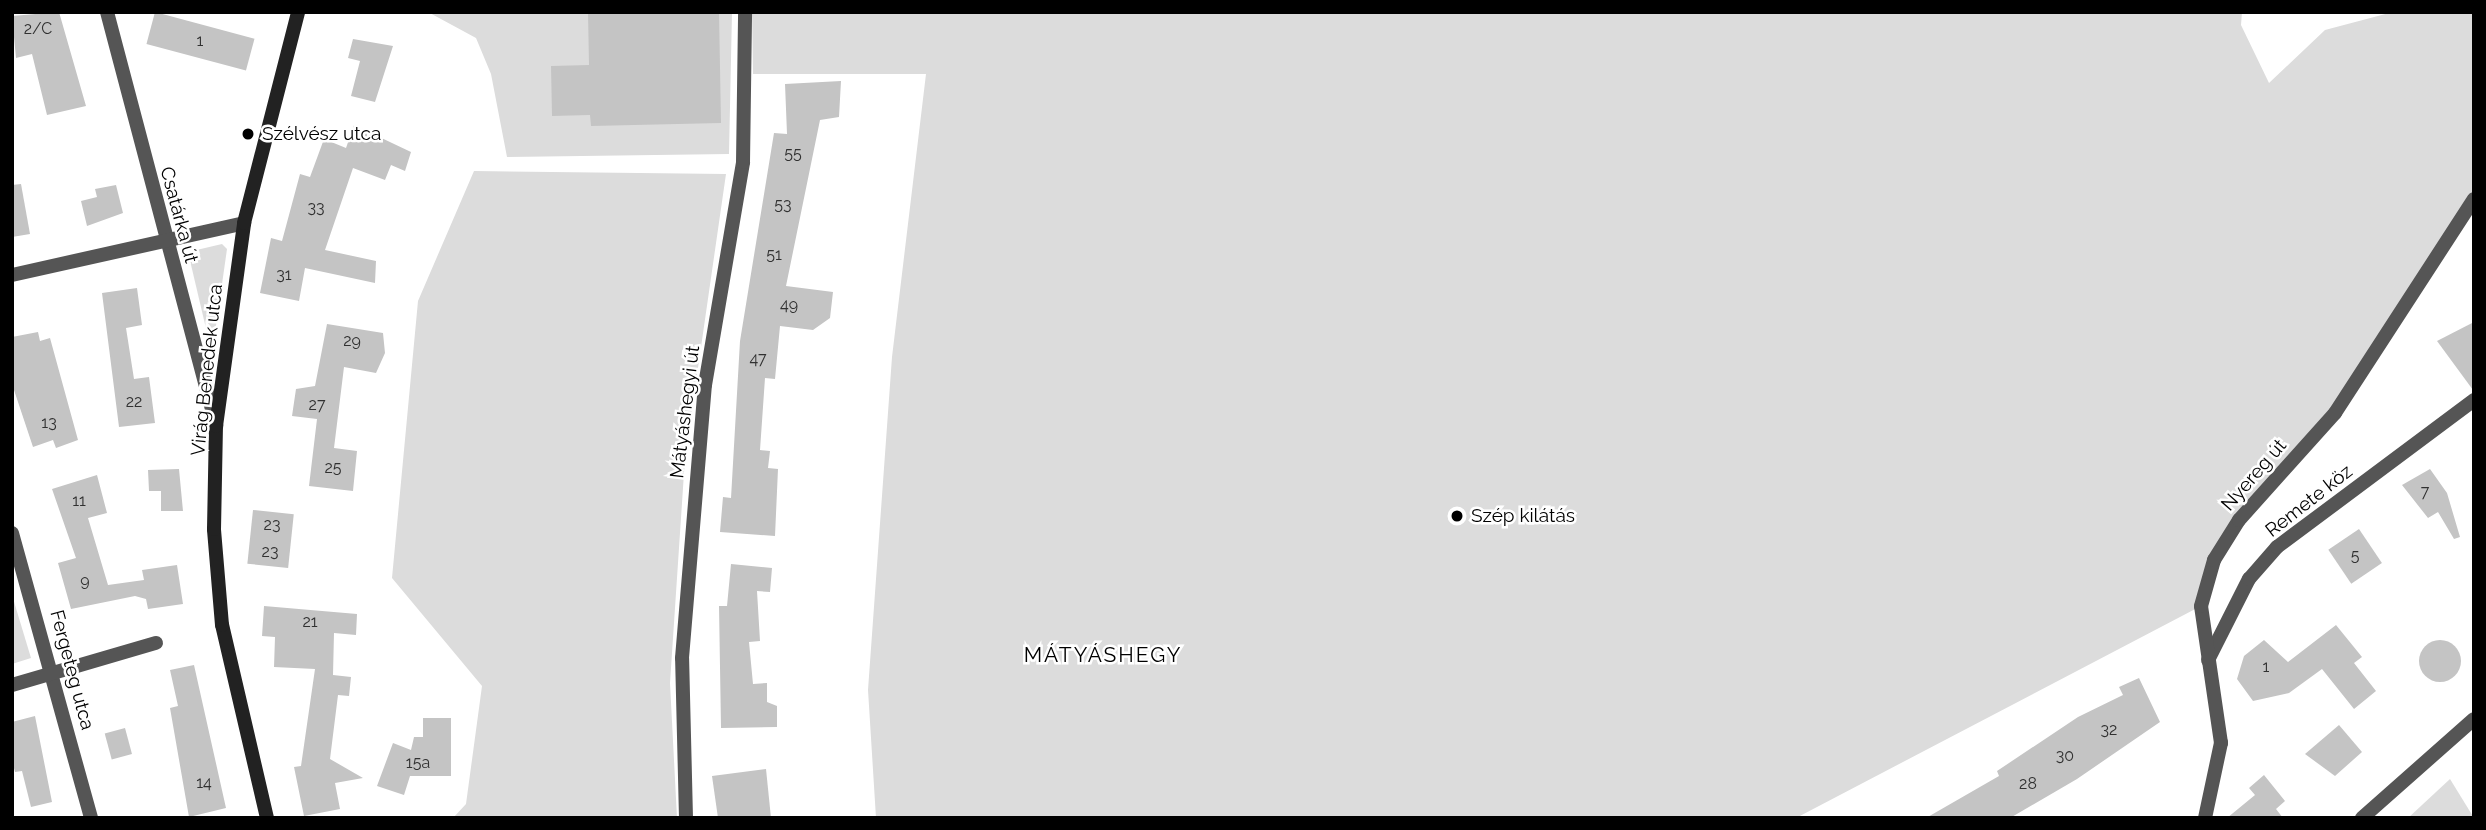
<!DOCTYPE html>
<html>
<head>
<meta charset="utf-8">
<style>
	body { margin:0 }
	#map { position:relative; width:2486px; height:830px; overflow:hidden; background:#fff; font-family:Raleway,sans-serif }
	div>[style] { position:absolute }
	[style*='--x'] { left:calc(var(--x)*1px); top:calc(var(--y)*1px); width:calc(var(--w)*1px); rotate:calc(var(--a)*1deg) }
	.green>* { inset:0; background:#dcdcdc }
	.building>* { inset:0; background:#c4c4c4; transform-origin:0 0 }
	.round { border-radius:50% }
	.street>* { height:14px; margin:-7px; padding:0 7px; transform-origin:7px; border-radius:7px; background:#555 }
	.secondary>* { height:14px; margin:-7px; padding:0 7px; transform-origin:7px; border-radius:7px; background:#222 }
	.dots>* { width:19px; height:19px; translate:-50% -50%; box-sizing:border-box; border:4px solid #fff; border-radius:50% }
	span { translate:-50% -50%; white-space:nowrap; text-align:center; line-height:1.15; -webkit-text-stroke:5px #fff; paint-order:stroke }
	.number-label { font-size:16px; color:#313131 }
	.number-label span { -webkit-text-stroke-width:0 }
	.poi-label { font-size:19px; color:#000 }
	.left { translate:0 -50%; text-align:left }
	.street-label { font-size:19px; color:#000 }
	.neighbourhood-label { font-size:21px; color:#000; letter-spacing:2px }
	.frame { position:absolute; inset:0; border:14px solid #000; pointer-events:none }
</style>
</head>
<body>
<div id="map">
	<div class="green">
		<i style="clip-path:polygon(428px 12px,732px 12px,729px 154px,507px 157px,491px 74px,476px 38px)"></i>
		<i style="clip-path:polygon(752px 12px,2242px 12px,2241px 25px,2269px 83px,2325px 30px,2393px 12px,2474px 12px,2474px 199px,2335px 413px,2239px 520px,2201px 606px,1796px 818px,876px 818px,868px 690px,892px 357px,926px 74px,753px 74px)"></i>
		<i style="clip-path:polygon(474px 171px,726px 174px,685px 458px,670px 683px,677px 818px,453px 818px,466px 804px,482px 686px,392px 578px,418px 301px)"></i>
		<i style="clip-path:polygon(222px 244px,227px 249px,212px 354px,188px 252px)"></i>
		<i style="clip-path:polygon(12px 595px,31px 658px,12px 664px)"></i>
		<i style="clip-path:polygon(2450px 779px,2474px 818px,2408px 818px)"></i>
	</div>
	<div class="building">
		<i style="clip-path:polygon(59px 12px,86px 106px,47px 115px,32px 54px,16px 58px,12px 16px)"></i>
		<i style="left:155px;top:12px;width:103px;height:33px;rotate:15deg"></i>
		<i style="clip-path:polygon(588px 12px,719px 12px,721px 123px,591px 126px,590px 115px,552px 116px,551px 66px,589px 65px)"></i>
		<i style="clip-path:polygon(353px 39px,393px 46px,375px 102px,351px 96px,360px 61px,348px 58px)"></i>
		<i style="clip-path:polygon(841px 81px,839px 117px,820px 120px,786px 286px,833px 292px,830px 318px,813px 330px,780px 326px,775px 379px,765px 378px,760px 450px,770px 451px,768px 468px,778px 469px,775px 536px,720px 532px,723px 497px,731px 498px,740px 341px,774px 133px,787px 134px,785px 84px)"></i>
		<i style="clip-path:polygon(354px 125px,411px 152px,405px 171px,391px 165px,385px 180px,353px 168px,325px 250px,376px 261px,375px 283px,305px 268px,299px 301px,260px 293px,271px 238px,282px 241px,300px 174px,310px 177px,324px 139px,346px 148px)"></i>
		<i style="clip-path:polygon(21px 184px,30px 234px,12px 237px,12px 185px)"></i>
		<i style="clip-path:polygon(116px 185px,123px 213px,87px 226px,81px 201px,97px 197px,95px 189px)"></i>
		<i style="clip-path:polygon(137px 288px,142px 325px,126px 328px,134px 379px,149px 377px,155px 423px,119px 427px,102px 293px)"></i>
		<i style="clip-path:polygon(2474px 322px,2474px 390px,2473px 390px,2437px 341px)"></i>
		<i style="clip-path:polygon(327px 324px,383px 333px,385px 353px,376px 373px,344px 367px,334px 448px,357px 451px,353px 491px,309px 486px,317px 419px,292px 416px,296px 389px,315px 386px)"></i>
		<i style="clip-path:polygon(38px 332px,40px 341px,50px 338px,78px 440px,56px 448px,53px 440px,33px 447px,12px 384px,12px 337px)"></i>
		<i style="clip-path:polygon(179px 469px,183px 511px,161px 511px,161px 491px,149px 491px,148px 470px)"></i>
		<i style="clip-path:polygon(2430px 469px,2447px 493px,2460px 537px,2454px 539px,2438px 512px,2428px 518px,2402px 485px)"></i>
		<i style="clip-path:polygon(97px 475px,107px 513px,88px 518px,108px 585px,144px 580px,142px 570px,177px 565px,183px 604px,148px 609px,146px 599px,135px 596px,71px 609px,58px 563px,76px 558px,52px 489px)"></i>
		<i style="left:253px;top:510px;width:41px;height:54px;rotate:6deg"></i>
		<i style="left:2359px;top:529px;width:41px;height:37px;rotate:56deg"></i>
		<i style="clip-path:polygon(731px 564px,772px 568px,770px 592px,757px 591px,760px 641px,749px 642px,753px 684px,767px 683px,767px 702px,777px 706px,777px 727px,721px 728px,719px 606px,727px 606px)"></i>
		<i style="clip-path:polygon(264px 606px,357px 614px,356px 635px,334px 633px,333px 675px,351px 677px,349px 696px,338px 695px,330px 759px,363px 778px,335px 783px,340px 809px,304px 816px,294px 767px,301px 766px,315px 669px,274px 667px,275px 637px,262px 636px)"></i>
		<i style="clip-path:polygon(2336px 625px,2362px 657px,2354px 663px,2376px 691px,2354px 709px,2322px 669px,2289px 693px,2253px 701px,2237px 679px,2244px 656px,2264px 640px,2288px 662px)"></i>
		<i class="round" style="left:2419px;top:640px;width:42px;height:42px"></i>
		<i style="clip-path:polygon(194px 665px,226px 808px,189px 817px,170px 708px,178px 706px,170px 670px)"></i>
		<i style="clip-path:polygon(2139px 678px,2160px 722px,2077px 779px,2010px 818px,1926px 818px,1999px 776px,1997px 771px,2078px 717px,2123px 695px,2119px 687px)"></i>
		<i style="clip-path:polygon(35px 716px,52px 802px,31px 807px,22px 771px,15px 772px,12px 760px,12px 722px)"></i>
		<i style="clip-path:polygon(423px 718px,451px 718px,451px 776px,410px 776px,404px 795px,377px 786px,393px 743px,411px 750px,414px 737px,423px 737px)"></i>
		<i style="clip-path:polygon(2339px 725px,2362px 752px,2335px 776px,2305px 754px)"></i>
		<i style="left:125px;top:728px;width:27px;height:21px;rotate:75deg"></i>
		<i style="clip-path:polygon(766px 769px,771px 818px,718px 818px,712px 776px)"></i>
		<i style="clip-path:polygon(2264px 775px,2285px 801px,2276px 809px,2283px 818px,2227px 818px,2255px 795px,2249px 788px)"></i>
	</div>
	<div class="street">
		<i style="--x:107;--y:12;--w:428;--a:75.2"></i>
		<i style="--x:12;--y:275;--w:238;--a:-12.6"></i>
		<i style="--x:12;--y:533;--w:296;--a:74.5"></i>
		<i style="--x:2208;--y:660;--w:91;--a:-63.2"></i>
		<i style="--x:2249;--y:579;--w:43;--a:-48.8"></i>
		<i style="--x:2277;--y:547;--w:246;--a:-36.7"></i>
		<i style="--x:12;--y:685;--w:150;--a:-16.3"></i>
		<i style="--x:686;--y:818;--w:160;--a:-91.4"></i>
		<i style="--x:682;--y:658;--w:274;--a:-85.2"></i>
		<i style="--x:705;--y:385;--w:226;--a:-80.3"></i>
		<i style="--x:743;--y:162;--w:150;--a:-89.2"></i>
		<i style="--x:2205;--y:818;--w:77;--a:-78"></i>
		<i style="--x:2221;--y:743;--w:138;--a:-98.3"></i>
		<i style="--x:2201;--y:606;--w:48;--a:-74.2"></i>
		<i style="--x:2214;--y:560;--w:47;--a:-58"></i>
		<i style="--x:2239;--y:520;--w:144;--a:-48.1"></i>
		<i style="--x:2335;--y:413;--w:255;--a:-57"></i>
		<i style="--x:2362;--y:818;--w:149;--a:-41.5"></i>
	</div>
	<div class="secondary">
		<i style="--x:267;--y:818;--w:198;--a:-103.1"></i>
		<i style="--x:222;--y:625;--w:96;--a:-94.8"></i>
		<i style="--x:214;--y:529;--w:103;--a:-88.9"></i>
		<i style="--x:216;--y:426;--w:205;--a:-82.1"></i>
		<i style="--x:244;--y:223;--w:218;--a:-75.6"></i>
	</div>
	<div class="dots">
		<i style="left:248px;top:134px;background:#000"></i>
		<i style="left:1457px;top:516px;background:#000"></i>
	</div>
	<div class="number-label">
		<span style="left:38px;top:29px">2/C</span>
		<span style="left:200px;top:41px">1</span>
		<span style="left:793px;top:154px">55</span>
		<span style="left:783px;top:205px">53</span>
		<span style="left:316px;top:208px">33</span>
		<span style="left:774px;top:255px">51</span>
		<span style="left:284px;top:275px">31</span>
		<span style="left:789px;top:305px">49</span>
		<span style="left:352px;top:341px">29</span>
		<span style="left:758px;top:359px">47</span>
		<span style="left:134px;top:402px">22</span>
		<span style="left:317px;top:405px">27</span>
		<span style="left:49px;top:423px">13</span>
		<span style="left:333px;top:468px">25</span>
		<span style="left:2425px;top:492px">7</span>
		<span style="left:79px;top:501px">11</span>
		<span style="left:272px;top:525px">23</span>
		<span style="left:270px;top:552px">23</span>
		<span style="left:2355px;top:556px">5</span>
		<span style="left:85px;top:581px">9</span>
		<span style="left:310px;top:622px">21</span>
		<span style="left:2266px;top:667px">1</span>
		<span style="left:2109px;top:730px">32</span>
		<span style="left:2065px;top:756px">30</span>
		<span style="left:418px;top:763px">15a</span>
		<span style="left:204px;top:783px">14</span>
		<span style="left:2028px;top:784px">28</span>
	</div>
	<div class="poi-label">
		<span class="left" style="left:262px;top:134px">Szélvész utca</span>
		<span class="left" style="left:1471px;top:516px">Szép kilátás</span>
	</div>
	<div class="street-label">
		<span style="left:179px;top:215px;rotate:75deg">Csatárka út</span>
		<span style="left:207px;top:370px;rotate:-84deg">Virág Benedek utca</span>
		<span style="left:685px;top:412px;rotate:-83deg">Mátyáshegyi út</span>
		<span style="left:2254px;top:475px;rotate:-49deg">Nyereg út</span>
		<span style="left:2309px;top:501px;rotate:-38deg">Remete köz</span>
		<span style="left:72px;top:670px;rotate:75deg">Fergeteg utca</span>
	</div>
	<div class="neighbourhood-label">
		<span style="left:1103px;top:655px">MÁTYÁSHEGY</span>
	</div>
	<div class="frame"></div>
</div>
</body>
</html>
